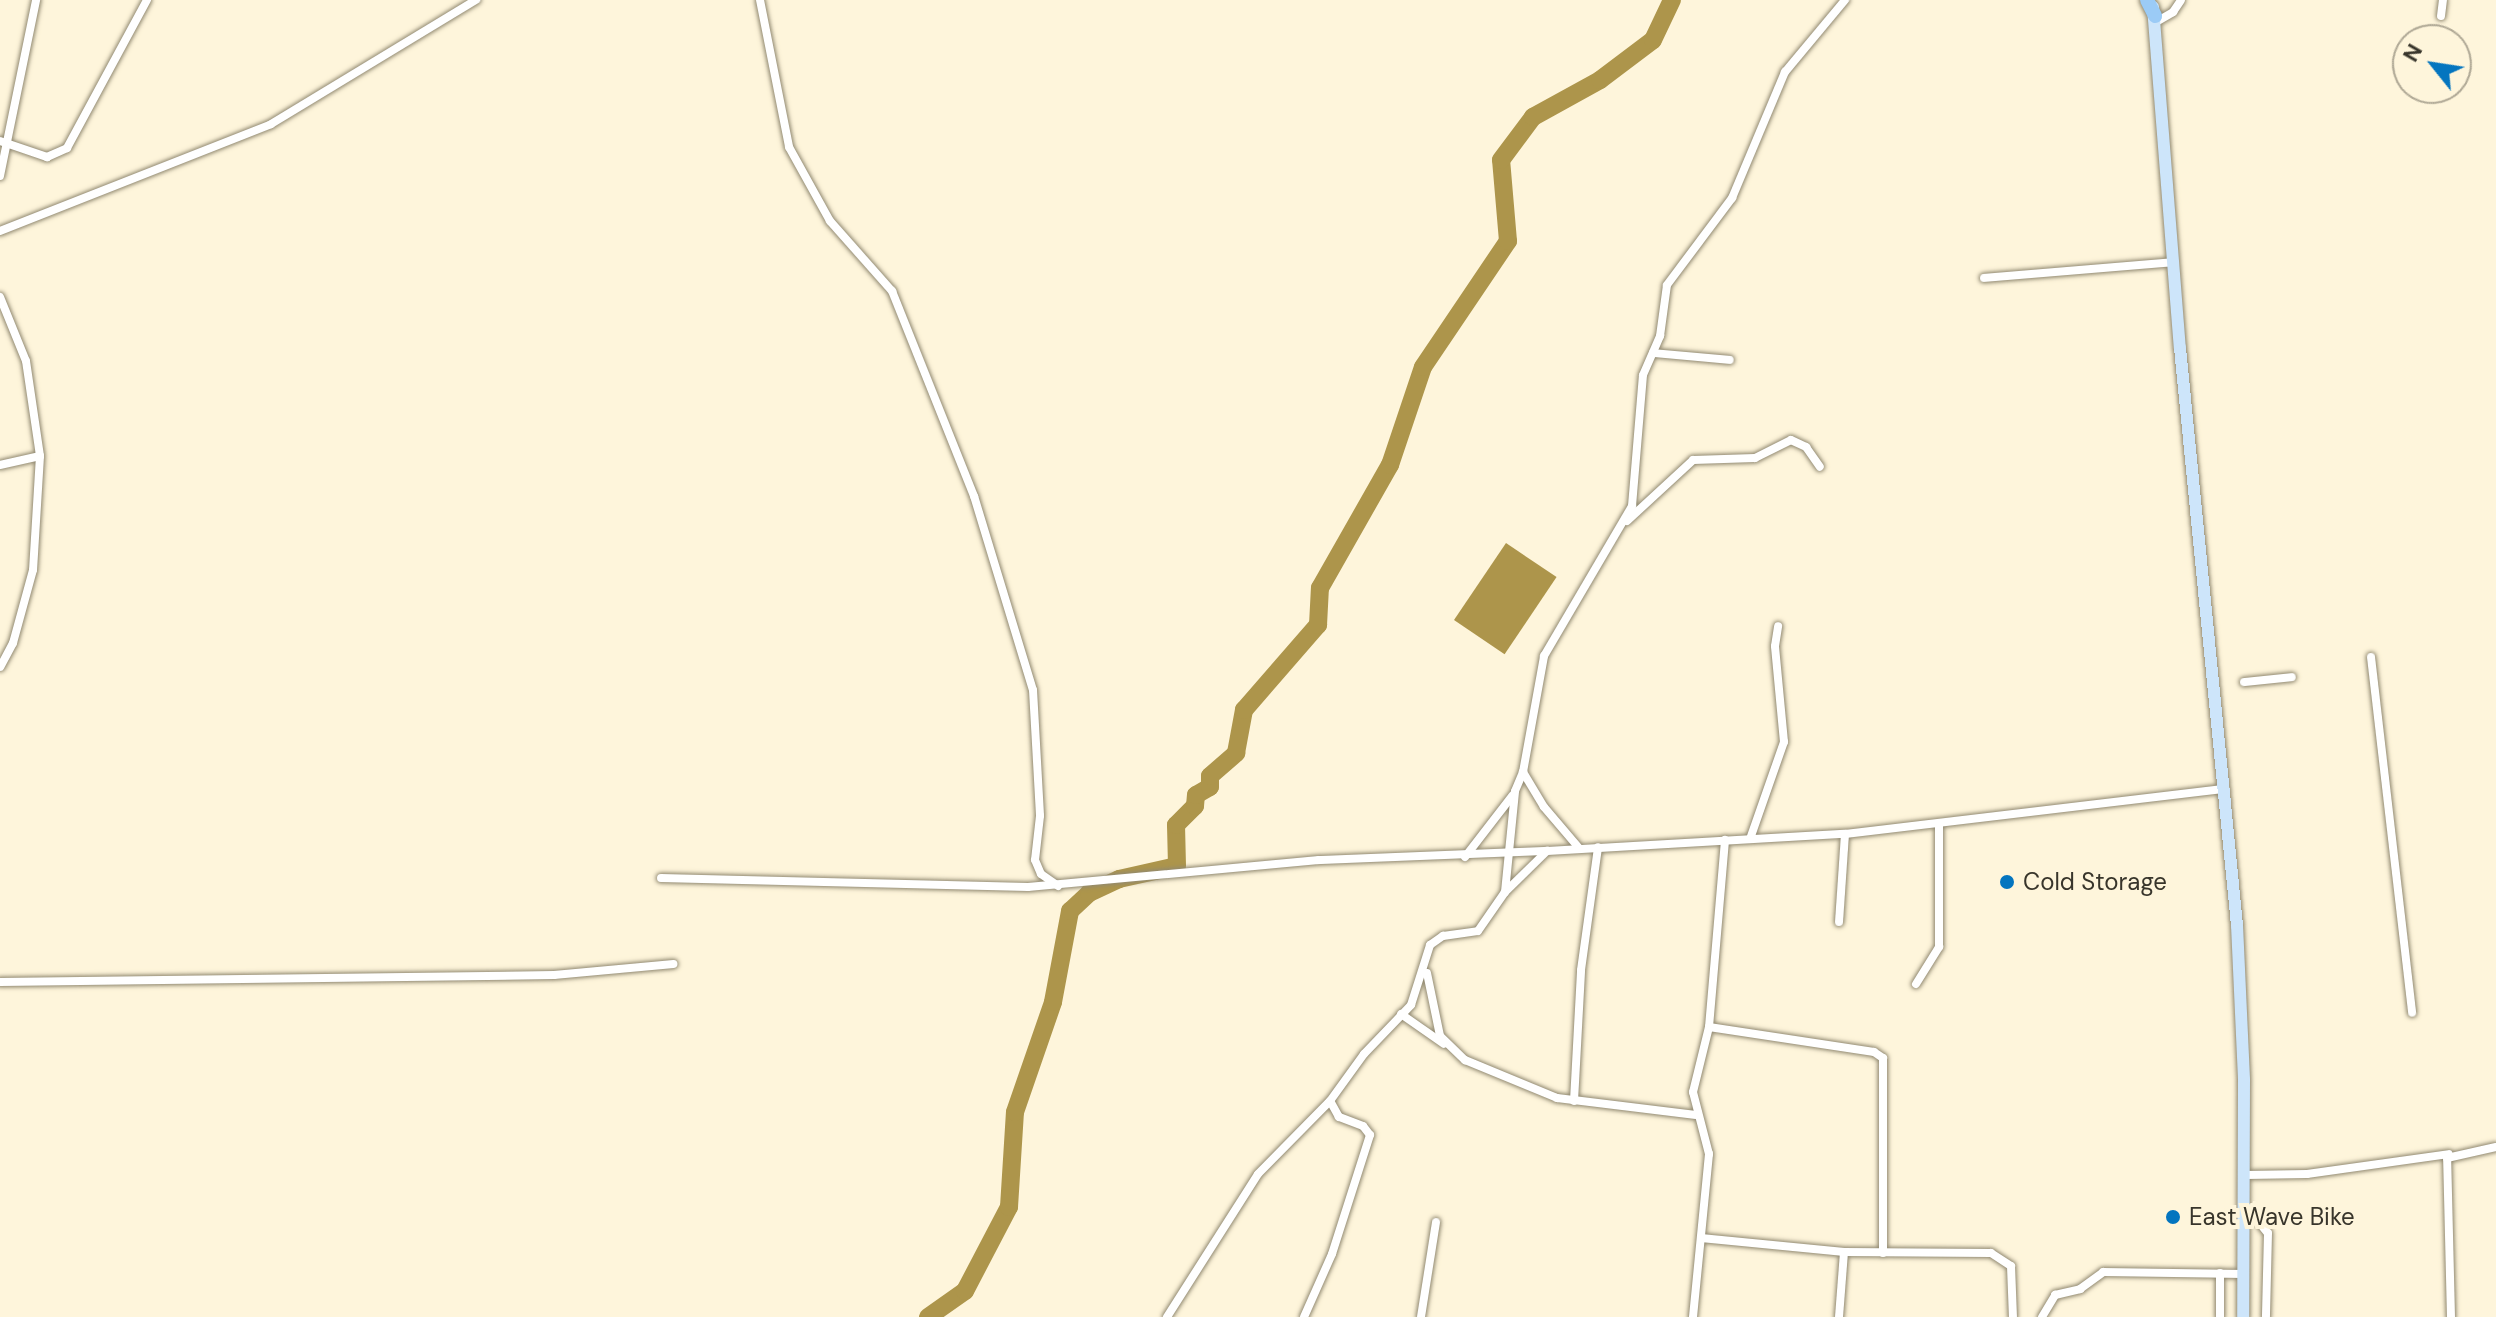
<!DOCTYPE html>
<html>
<head>
<meta charset="utf-8">
<style>
	body { margin:0 }
	#map { position:relative; width:2496px; height:1317px; overflow:hidden; background:#fef5db; font-family:"DM Sans",sans-serif }
	div>[style] { position:absolute }
	[style*='--x'] { left:calc(var(--x)*1px); top:calc(var(--y)*1px); width:calc(var(--w)*1px); rotate:calc(var(--a)*1deg) }
	.water>* { inset:0; background:#ad954b; transform-origin:0 0 }
	.river>* { height:18px; margin:-9px; padding:0 9px; transform-origin:9px; border-radius:9px; background:#ad954b }
	.roads { filter:drop-shadow(0 0 2px #918971) drop-shadow(0 0 2px #918971) }
	.minor>* { height:8px; margin:-4px; padding:0 4px; transform-origin:4px; border-radius:4px; background:#fff }
	.secondary>* { height:12px; margin:-6px; padding:0 6px; transform-origin:6px; border-radius:6px; background:#cde5fa }
	.primary>* { height:14px; margin:-7px; padding:0 7px; transform-origin:7px; border-radius:7px; background:#9bcbf6 }
	.dots>* { width:22px; height:22px; translate:-50% -50%; box-sizing:border-box; border:4px solid #fef5db; border-radius:50% }
	span { translate:-50% -50%; white-space:nowrap; text-align:center; line-height:1.15; -webkit-text-stroke:8px #fef5db; paint-order:stroke }
	.poi-label { font-size:24px; color:#38352b }
	.left { translate:0 -50%; text-align:left }
	.north { position:absolute; left:2392px; top:24px; width:80px; height:80px; box-sizing:border-box; background:#fef5db; border:2px solid #afa895; border-radius:50%; rotate:300deg; font-size:22px; font-weight:700; line-height:32px; text-align:center; color:#38352b }
	.north::after { content:''; display:block; margin:auto; width:28px; height:36px; background:#0475bf; clip-path:polygon(50% 0,100% 100%,50% 72%,0 100%) }
</style>
</head>
<body>
<div id="map">
	<div class="water">
		<i style="left:1506px;top:543px;width:61px;height:93px;rotate:34deg"></i>
	</div>
	<div class="river">
		<i style="--x:928;--y:1317;--w:45;--a:-35.1"></i>
		<i style="--x:965;--y:1291;--w:95;--a:-62.4"></i>
		<i style="--x:1009;--y:1207;--w:95;--a:-86.4"></i>
		<i style="--x:1015;--y:1112;--w:116;--a:-70.9"></i>
		<i style="--x:1053;--y:1002;--w:93;--a:-79.4"></i>
		<i style="--x:1070;--y:911;--w:26;--a:-43"></i>
		<i style="--x:1089;--y:893;--w:33;--a:-25"></i>
		<i style="--x:1119;--y:879;--w:59;--a:-12.6"></i>
		<i style="--x:1177;--y:866;--w:41;--a:-91.4"></i>
		<i style="--x:1176;--y:825;--w:27;--a:-45"></i>
		<i style="--x:1195;--y:806;--w:11;--a:-85"></i>
		<i style="--x:1196;--y:795;--w:16;--a:-30"></i>
		<i style="--x:1210;--y:787;--w:11;--a:-90"></i>
		<i style="--x:1210;--y:776;--w:35;--a:-41"></i>
		<i style="--x:1236;--y:753;--w:44;--a:-79.5"></i>
		<i style="--x:1244;--y:710;--w:113;--a:-49"></i>
		<i style="--x:1318;--y:625;--w:37;--a:-87"></i>
		<i style="--x:1320;--y:588;--w:142;--a:-60.4"></i>
		<i style="--x:1390;--y:465;--w:103;--a:-71.4"></i>
		<i style="--x:1423;--y:367;--w:152;--a:-56"></i>
		<i style="--x:1508;--y:241;--w:81;--a:-94.9"></i>
		<i style="--x:1501;--y:160;--w:54;--a:-53.3"></i>
		<i style="--x:1533;--y:117;--w:77;--a:-28.9"></i>
		<i style="--x:1600;--y:80;--w:66;--a:-37"></i>
		<i style="--x:1653;--y:40;--w:44;--a:-64.6"></i>
	</div>
	<div class="roads">
		<div class="minor">
			<i style="--x:760;--y:0;--w:150;--a:78.8"></i>
			<i style="--x:789;--y:147;--w:85;--a:61"></i>
			<i style="--x:830;--y:221;--w:94;--a:48.5"></i>
			<i style="--x:892;--y:291;--w:221;--a:68.2"></i>
			<i style="--x:974;--y:496;--w:203;--a:73.1"></i>
			<i style="--x:1033;--y:690;--w:126;--a:86.8"></i>
			<i style="--x:1040;--y:816;--w:44;--a:96.5"></i>
			<i style="--x:1035;--y:860;--w:15;--a:67"></i>
			<i style="--x:1041;--y:874;--w:21;--a:35"></i>
			<i style="--x:2441;--y:16;--w:16;--a:-83"></i>
			<i style="--x:2156;--y:22;--w:20;--a:-30"></i>
			<i style="--x:2173;--y:12;--w:14;--a:-56"></i>
			<i style="--x:0;--y:141;--w:50;--a:18.8"></i>
			<i style="--x:47;--y:157;--w:22;--a:-24"></i>
			<i style="--x:67;--y:148;--w:168;--a:-61.6"></i>
			<i style="--x:0;--y:176;--w:180;--a:-78.4"></i>
			<i style="--x:0;--y:231;--w:291;--a:-21.5"></i>
			<i style="--x:271;--y:124;--w:240;--a:-31.2"></i>
			<i style="--x:1984;--y:278;--w:191;--a:-4.8"></i>
			<i style="--x:0;--y:297;--w:69;--a:67.9"></i>
			<i style="--x:26;--y:361;--w:96;--a:81.6"></i>
			<i style="--x:40;--y:456;--w:114;--a:93.5"></i>
			<i style="--x:33;--y:570;--w:76;--a:105.3"></i>
			<i style="--x:13;--y:643;--w:27;--a:118"></i>
			<i style="--x:1653;--y:353;--w:77;--a:5.2"></i>
			<i style="--x:0;--y:465;--w:41;--a:-12.7"></i>
			<i style="--x:1627;--y:521;--w:90;--a:-42.7"></i>
			<i style="--x:1693;--y:460;--w:62;--a:-1.8"></i>
			<i style="--x:1755;--y:458;--w:40;--a:-26.6"></i>
			<i style="--x:1791;--y:440;--w:17;--a:25"></i>
			<i style="--x:1806;--y:447;--w:24;--a:55"></i>
			<i style="--x:2371;--y:657;--w:358;--a:83.4"></i>
			<i style="--x:2244;--y:682;--w:48;--a:-5.9"></i>
			<i style="--x:1750;--y:839;--w:103;--a:-70.7"></i>
			<i style="--x:1784;--y:742;--w:96;--a:-95.4"></i>
			<i style="--x:1775;--y:646;--w:20;--a:-81"></i>
			<i style="--x:1579;--y:848;--w:54;--a:-130.5"></i>
			<i style="--x:1544;--y:807;--w:41;--a:-121"></i>
			<i style="--x:1523;--y:772;--w:118;--a:-79.7"></i>
			<i style="--x:1544;--y:656;--w:174;--a:-59.6"></i>
			<i style="--x:1632;--y:506;--w:131;--a:-85.2"></i>
			<i style="--x:1643;--y:375;--w:43;--a:-66.4"></i>
			<i style="--x:1660;--y:336;--w:51;--a:-82.2"></i>
			<i style="--x:1667;--y:285;--w:109;--a:-53.2"></i>
			<i style="--x:1732;--y:198;--w:137;--a:-67.2"></i>
			<i style="--x:1785;--y:72;--w:94;--a:-50.2"></i>
			<i style="--x:1465;--y:857;--w:78;--a:-52.3"></i>
			<i style="--x:661;--y:878;--w:367;--a:1.4"></i>
			<i style="--x:1028;--y:887;--w:292;--a:-5.3"></i>
			<i style="--x:1319;--y:860;--w:227;--a:-2.3"></i>
			<i style="--x:1505;--y:892;--w:101;--a:-84.3"></i>
			<i style="--x:1515;--y:791;--w:21;--a:-67"></i>
			<i style="--x:1839;--y:922;--w:88;--a:-86.1"></i>
			<i style="--x:1427;--y:973;--w:64;--a:78.3"></i>
			<i style="--x:1440;--y:1036;--w:35;--a:44"></i>
			<i style="--x:1465;--y:1060;--w:100;--a:22.4"></i>
			<i style="--x:1557;--y:1098;--w:140;--a:7"></i>
			<i style="--x:0;--y:982;--w:554;--a:-0.72"></i>
			<i style="--x:554;--y:975;--w:120;--a:-5.3"></i>
			<i style="--x:1916;--y:984;--w:44;--a:-58.1"></i>
			<i style="--x:1939;--y:947;--w:123;--a:-90"></i>
			<i style="--x:1401;--y:1014;--w:52;--a:34.9"></i>
			<i style="--x:1709;--y:1027;--w:167;--a:8.6"></i>
			<i style="--x:1874;--y:1052;--w:11;--a:34"></i>
			<i style="--x:1883;--y:1058;--w:195;--a:90"></i>
			<i style="--x:1574;--y:1101;--w:131;--a:-86.9"></i>
			<i style="--x:1581;--y:970;--w:124;--a:-82.1"></i>
			<i style="--x:2246;--y:1175;--w:61;--a:-0.9"></i>
			<i style="--x:2307;--y:1174;--w:143;--a:-8"></i>
			<i style="--x:2245;--y:1205;--w:36;--a:51"></i>
			<i style="--x:2268;--y:1233;--w:84;--a:91.4"></i>
			<i style="--x:1701;--y:1238;--w:144;--a:5.6"></i>
			<i style="--x:1844;--y:1252;--w:147;--a:0.4"></i>
			<i style="--x:1991;--y:1253;--w:24;--a:33"></i>
			<i style="--x:2011;--y:1266;--w:51;--a:87.8"></i>
			<i style="--x:2220;--y:1273;--w:44;--a:90"></i>
			<i style="--x:1167;--y:1317;--w:169;--a:-57.5"></i>
			<i style="--x:1258;--y:1174;--w:103;--a:-45.4"></i>
			<i style="--x:1330;--y:1101;--w:58;--a:-54.1"></i>
			<i style="--x:1364;--y:1054;--w:68;--a:-46.2"></i>
			<i style="--x:1411;--y:1005;--w:63;--a:-72.4"></i>
			<i style="--x:1430;--y:945;--w:16;--a:-35"></i>
			<i style="--x:1443;--y:936;--w:35;--a:-8"></i>
			<i style="--x:1478;--y:931;--w:47;--a:-55.3"></i>
			<i style="--x:1505;--y:892;--w:59;--a:-44.3"></i>
			<i style="--x:1547;--y:851;--w:298;--a:-3.3"></i>
			<i style="--x:1845;--y:834;--w:383;--a:-6.8"></i>
			<i style="--x:1304;--y:1317;--w:69;--a:-66"></i>
			<i style="--x:1332;--y:1254;--w:125;--a:-72.3"></i>
			<i style="--x:1370;--y:1135;--w:11;--a:-128"></i>
			<i style="--x:1363;--y:1126;--w:26;--a:-159"></i>
			<i style="--x:1339;--y:1117;--w:18;--a:-119"></i>
			<i style="--x:1421;--y:1317;--w:96;--a:-81"></i>
			<i style="--x:1693;--y:1317;--w:164;--a:-84.4"></i>
			<i style="--x:1709;--y:1154;--w:64;--a:-104.5"></i>
			<i style="--x:1693;--y:1092;--w:67;--a:-76.2"></i>
			<i style="--x:1709;--y:1027;--w:188;--a:-85.1"></i>
			<i style="--x:1839;--y:1317;--w:65;--a:-85.6"></i>
			<i style="--x:2042;--y:1317;--w:26;--a:-59"></i>
			<i style="--x:2055;--y:1295;--w:26;--a:-13"></i>
			<i style="--x:2080;--y:1289;--w:29;--a:-36"></i>
			<i style="--x:2103;--y:1272;--w:141;--a:0.8"></i>
			<i style="--x:2451;--y:1317;--w:159;--a:-91.4"></i>
			<i style="--x:2447;--y:1158;--w:50;--a:-12.7"></i>
		</div>
		<div class="secondary">
			<i style="--x:2153;--y:7;--w:342;--a:85.5"></i>
			<i style="--x:2180;--y:348;--w:580;--a:84.36"></i>
			<i style="--x:2237;--y:925;--w:155;--a:87.4"></i>
			<i style="--x:2244;--y:1080;--w:237;--a:90.2"></i>
		</div>
		<div class="primary">
			<i style="--x:2147;--y:0;--w:18;--a:63"></i>
		</div>
	</div>
	<div class="dots">
		<i style="left:2007px;top:882px;background:#0475bf"></i>
		<i style="left:2173px;top:1217px;background:#0475bf"></i>
	</div>
	<div class="poi-label">
		<span class="left" style="left:2023px;top:882px">Cold Storage</span>
		<span class="left" style="left:2189px;top:1217px">East Wave Bike</span>
	</div>
	<div class="north">N</div>
</div>
</body>
</html>
